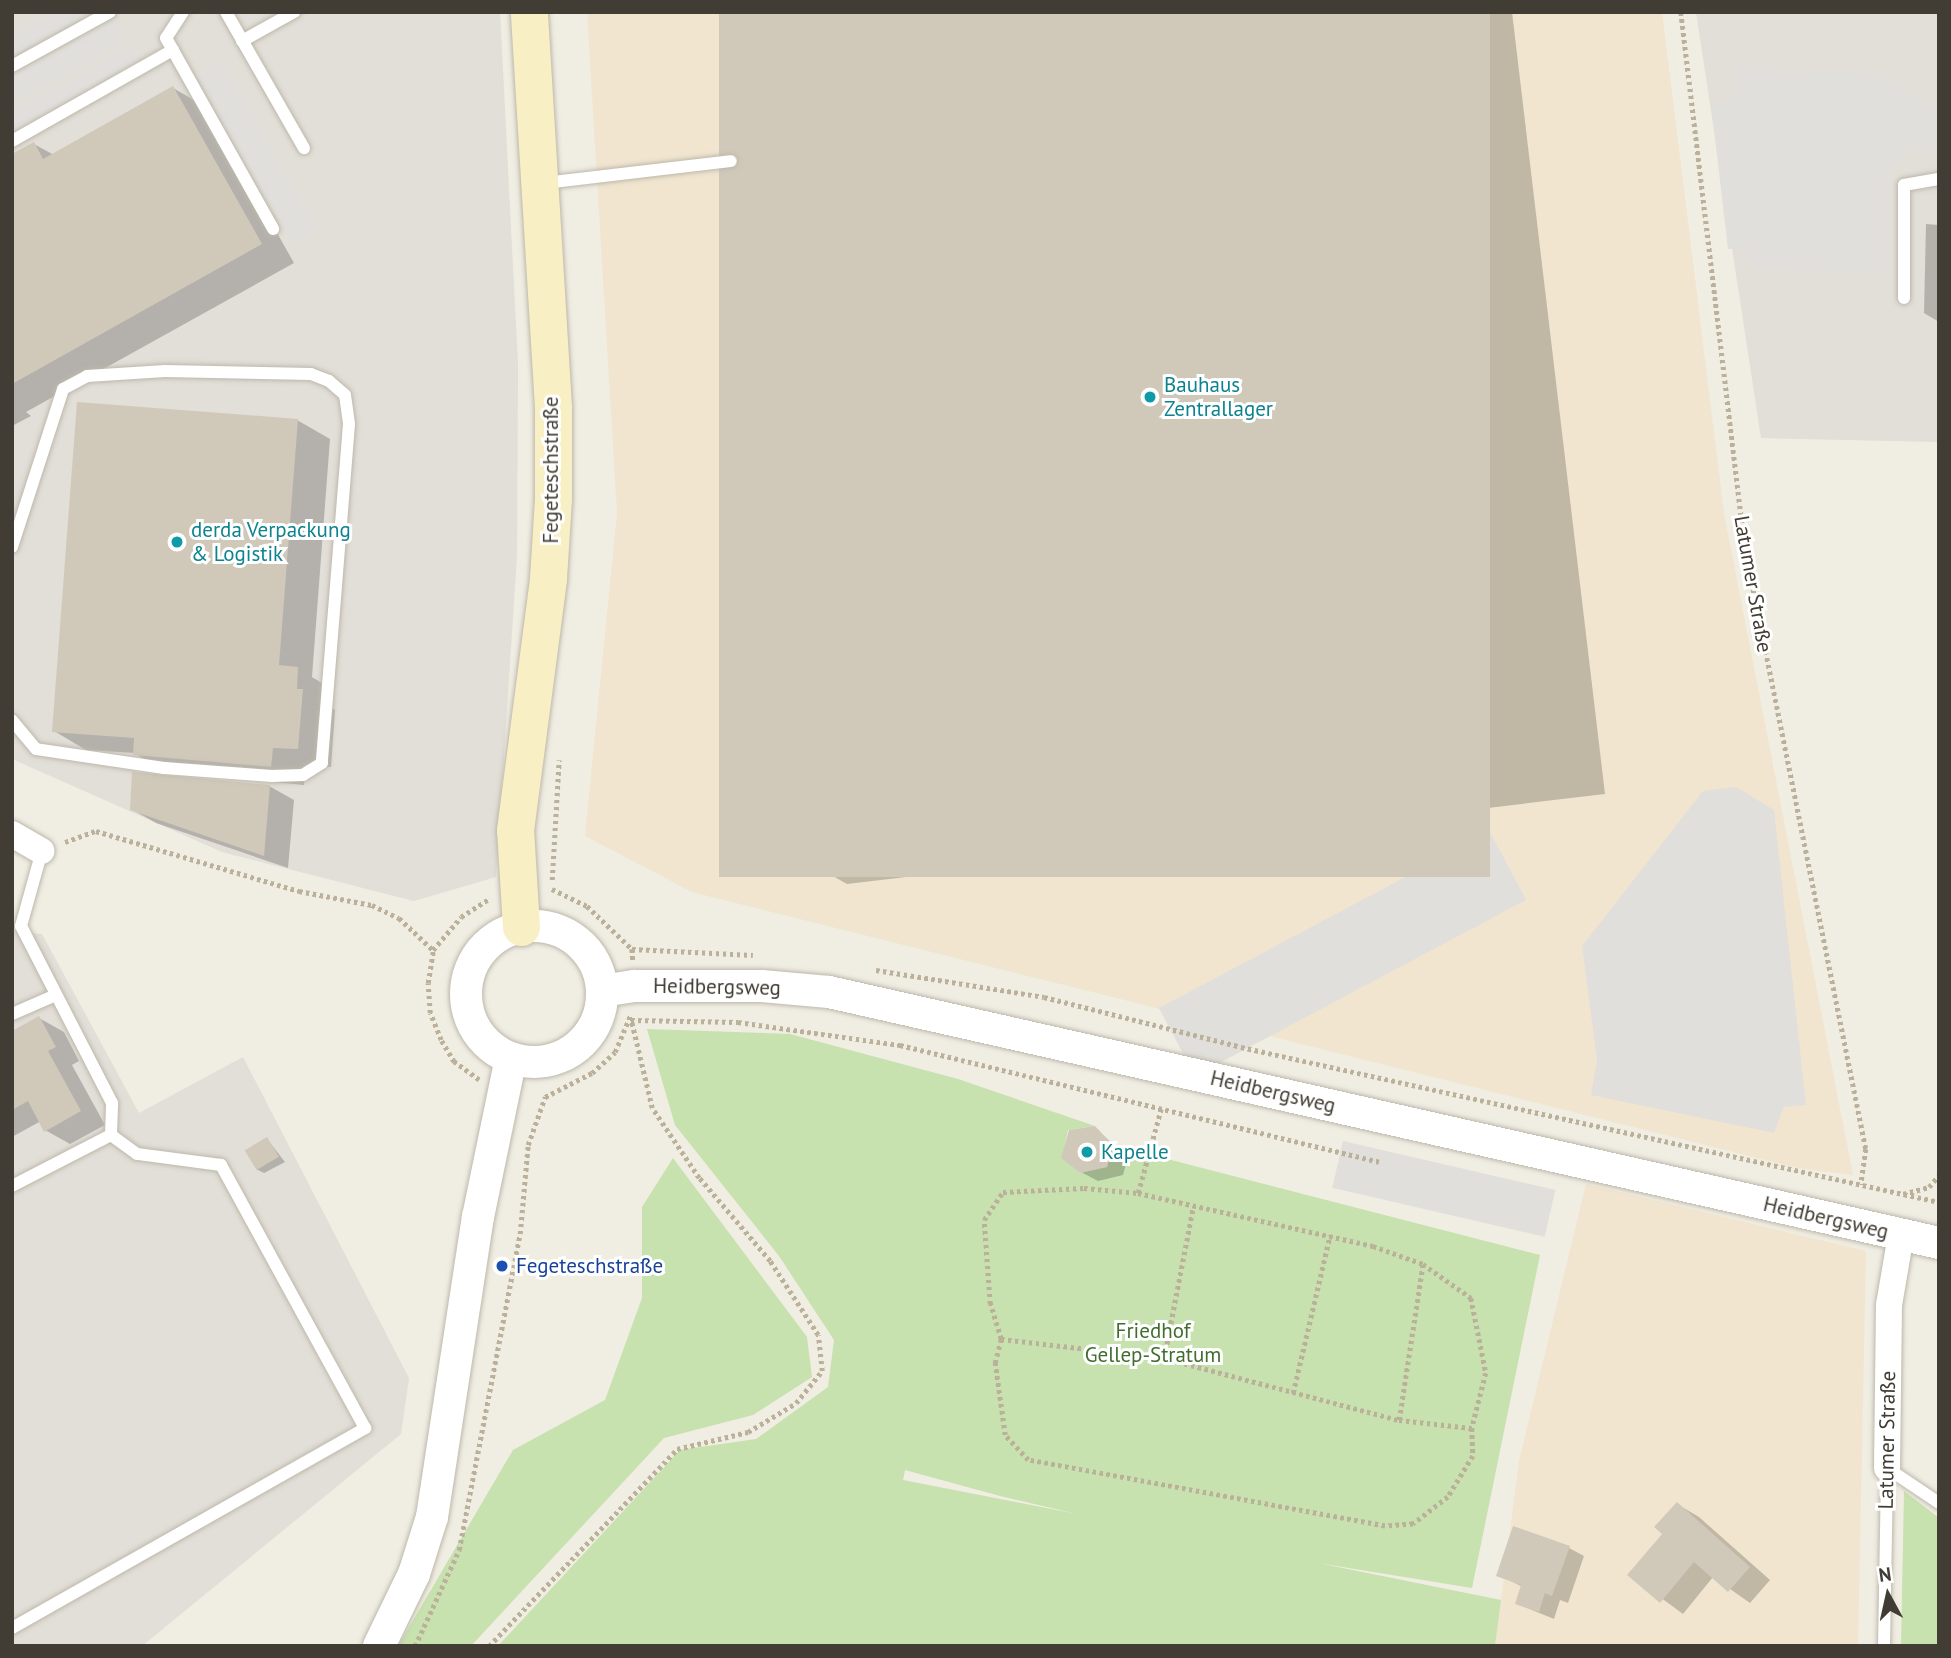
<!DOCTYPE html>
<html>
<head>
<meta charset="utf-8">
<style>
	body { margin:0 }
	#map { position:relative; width:1951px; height:1658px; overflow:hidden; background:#f0ede3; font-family:"PT Sans",sans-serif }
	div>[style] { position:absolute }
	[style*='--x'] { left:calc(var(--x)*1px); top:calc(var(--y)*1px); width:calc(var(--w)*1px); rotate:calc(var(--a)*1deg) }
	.commercial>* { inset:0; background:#f1e5cf }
	.industrial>* { inset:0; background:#e2ded8 }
	.green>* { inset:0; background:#c7e1af }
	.parking>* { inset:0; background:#e1dfdb; transform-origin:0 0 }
	.shadow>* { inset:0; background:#0003 }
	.building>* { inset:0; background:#d0c9ba; transform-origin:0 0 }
	.path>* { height:4.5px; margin-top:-2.25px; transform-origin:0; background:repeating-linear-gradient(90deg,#bbb19a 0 3.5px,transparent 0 7px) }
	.roads { filter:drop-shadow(0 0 2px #bdb8aa) drop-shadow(0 0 2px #bdb8aa) }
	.service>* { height:12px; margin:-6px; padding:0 6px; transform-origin:6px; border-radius:6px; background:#fff }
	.minor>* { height:26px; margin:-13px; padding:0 13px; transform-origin:13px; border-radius:13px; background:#fff }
	.tertiary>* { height:32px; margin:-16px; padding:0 16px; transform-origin:16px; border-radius:16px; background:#fff }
	.tertiary>.ring { margin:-16px; padding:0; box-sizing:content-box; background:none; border:32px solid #fff; border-radius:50% }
	.secondary>* { height:37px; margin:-18.5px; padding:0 18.5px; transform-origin:18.5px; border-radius:18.5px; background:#f9efc4 }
	.dots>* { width:19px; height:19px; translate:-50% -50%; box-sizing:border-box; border:4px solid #fff; border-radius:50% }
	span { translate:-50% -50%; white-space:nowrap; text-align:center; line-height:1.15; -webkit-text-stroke:6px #fff; paint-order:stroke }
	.culture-label { font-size:21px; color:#0d838f }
	.left { translate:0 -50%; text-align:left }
	.street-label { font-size:21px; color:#413d34 }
	.transit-label { font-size:21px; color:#164399 }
	.park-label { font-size:21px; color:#416d2e }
	.frame { position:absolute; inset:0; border:14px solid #413d34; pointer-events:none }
	.north { position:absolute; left:1853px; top:1560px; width:70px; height:70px; -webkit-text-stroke:5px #fff; paint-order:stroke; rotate:352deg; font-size:19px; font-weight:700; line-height:28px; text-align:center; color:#413d34 }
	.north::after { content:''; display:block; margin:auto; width:24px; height:32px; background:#413d34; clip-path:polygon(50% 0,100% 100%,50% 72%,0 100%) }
</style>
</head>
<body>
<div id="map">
	<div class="commercial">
		<i style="clip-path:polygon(587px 12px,1662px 12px,1724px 513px,1853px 1175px,1797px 1168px,692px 892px,585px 836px,617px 513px)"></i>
		<i style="clip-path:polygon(1586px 1184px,1866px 1251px,1858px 1646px,1495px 1646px,1519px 1461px)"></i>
	</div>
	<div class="industrial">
		<i style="clip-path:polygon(12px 12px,500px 12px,518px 365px,517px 556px,496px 877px,414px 901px,222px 852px,12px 759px)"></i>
		<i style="clip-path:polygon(1696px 12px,1939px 12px,1939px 442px,1761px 438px)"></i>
		<i style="clip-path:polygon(12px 931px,42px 934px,139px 1113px,243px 1057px,409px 1378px,401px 1434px,142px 1646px,12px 1646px)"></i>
	</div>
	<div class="green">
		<i style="clip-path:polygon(evenodd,647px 1029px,790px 1034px,958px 1079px,1095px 1126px,1068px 1130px,1062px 1158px,1080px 1173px,1107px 1167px,1113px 1145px,1540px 1255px,1472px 1588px,1318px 1563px,1501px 1600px,1495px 1646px,498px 1646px,680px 1450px,756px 1439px,828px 1387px,834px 1340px,779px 1256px,675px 1125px,647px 1029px,905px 1470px,1000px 1496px,1077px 1514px,903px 1480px,905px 1470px)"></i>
		<i style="clip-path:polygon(673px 1158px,807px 1337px,812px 1377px,753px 1415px,664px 1438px,471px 1646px,398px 1646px,513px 1450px,605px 1400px,642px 1298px,642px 1207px)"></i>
		<i style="clip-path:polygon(1904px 1491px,1939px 1518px,1939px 1646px,1901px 1646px)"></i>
	</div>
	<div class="parking">
		<i style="clip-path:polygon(53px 12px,111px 12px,127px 41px,12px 103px,12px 35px)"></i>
		<i style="clip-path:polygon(132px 45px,144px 67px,12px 136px,12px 113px)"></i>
		<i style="left:221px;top:62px;width:192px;height:29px;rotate:60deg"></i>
		<i style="clip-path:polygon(1733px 67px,1880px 74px,1939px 110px,1939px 153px,1914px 145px,1886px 173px,1886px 274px,1752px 267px,1749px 249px,1728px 249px,1711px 104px,1734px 100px)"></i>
		<i style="clip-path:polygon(1736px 787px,1774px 810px,1806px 1105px,1784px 1107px,1774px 1133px,1591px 1095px,1597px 1060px,1582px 946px,1703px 791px)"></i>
		<i style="left:1490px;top:832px;width:77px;height:375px;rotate:62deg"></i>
		<i style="left:1343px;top:1141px;width:218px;height:48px;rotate:13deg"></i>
	</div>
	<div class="shadow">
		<i style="clip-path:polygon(721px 12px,1512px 12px,1605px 794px,847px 884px,822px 870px)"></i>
		<i style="clip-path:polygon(173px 88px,206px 107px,294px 263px,26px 412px,31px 416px,12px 426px,12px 156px,34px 144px,54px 155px)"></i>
		<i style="clip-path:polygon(1926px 224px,1939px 225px,1939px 322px,1924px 313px)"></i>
		<i style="clip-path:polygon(297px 420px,330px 439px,312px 677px,330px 688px,329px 707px,335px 710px,331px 767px,305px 765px,304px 785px,167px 772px,134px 753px,86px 750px,54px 731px)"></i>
		<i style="clip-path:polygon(269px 786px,294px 800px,288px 868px,156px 823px,131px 809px)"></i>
		<i style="clip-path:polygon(39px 1018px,64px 1032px,79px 1061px,72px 1065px,105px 1125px,70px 1144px,45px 1130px,41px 1121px,12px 1137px,12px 1033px)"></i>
		<i style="clip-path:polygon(1094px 1128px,1128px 1156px,1123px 1175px,1098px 1181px,1081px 1172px)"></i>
		<i style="clip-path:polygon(267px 1139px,285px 1162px,264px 1173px,256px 1169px)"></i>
		<i style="clip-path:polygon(1677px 1504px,1699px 1517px,1770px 1580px,1750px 1603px,1713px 1577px,1683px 1614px,1630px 1575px,1664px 1534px)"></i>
		<i style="clip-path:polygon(1569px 1548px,1584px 1556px,1568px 1603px,1560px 1600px,1554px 1619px,1517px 1604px,1523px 1587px,1498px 1575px)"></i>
	</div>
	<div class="building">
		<i style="left:719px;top:12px;width:771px;height:865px"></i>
		<i style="clip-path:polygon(173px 86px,262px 244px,12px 384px,12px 154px,34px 142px,43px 159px)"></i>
		<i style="clip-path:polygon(77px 402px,298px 419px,279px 665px,298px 667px,297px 689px,303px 689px,298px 749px,273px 748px,271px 767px,133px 755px,134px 738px,52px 732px)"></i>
		<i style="clip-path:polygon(132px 772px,270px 785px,264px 856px,130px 810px)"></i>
		<i style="clip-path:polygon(39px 1016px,56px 1047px,48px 1051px,81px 1111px,44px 1132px,28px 1101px,12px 1110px,12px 1031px)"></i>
		<i style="clip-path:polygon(1095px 1126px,1113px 1145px,1107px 1167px,1080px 1173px,1061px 1158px,1069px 1130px)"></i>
		<i style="left:267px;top:1137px;width:23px;height:26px;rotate:59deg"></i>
		<i style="clip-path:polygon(1677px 1502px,1750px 1567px,1728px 1592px,1694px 1562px,1660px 1603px,1627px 1575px,1662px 1534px,1654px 1527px)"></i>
		<i style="clip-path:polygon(1513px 1526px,1570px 1546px,1552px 1596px,1545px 1593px,1539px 1612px,1515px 1604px,1521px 1585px,1496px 1576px)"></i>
	</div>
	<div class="path">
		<i style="--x:1681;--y:12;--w:540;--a:83.19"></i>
		<i style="--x:1745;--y:548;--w:613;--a:78.62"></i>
		<i style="--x:1866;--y:1149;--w:36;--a:98"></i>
		<i style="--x:65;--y:842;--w:33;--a:-20"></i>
		<i style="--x:96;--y:831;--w:212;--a:16.5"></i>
		<i style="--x:299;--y:891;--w:74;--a:10.9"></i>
		<i style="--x:372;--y:905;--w:30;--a:26"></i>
		<i style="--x:399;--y:918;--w:47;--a:43.3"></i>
		<i style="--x:552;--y:880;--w:120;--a:-86.7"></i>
		<i style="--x:552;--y:889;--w:39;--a:26"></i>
		<i style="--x:587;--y:906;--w:62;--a:43.7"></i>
		<i style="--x:632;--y:949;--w:11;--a:85"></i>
		<i style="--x:632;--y:949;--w:121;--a:2.8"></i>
		<i style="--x:876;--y:970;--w:170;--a:9.1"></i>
		<i style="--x:1044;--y:997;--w:203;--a:14.2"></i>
		<i style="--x:1241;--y:1047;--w:715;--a:12.52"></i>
		<i style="--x:479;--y:1080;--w:31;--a:-144"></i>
		<i style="--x:454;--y:1062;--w:26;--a:-121"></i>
		<i style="--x:441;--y:1040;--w:29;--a:-112"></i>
		<i style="--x:430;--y:1013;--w:30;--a:-94"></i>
		<i style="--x:428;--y:983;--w:33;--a:-81"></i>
		<i style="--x:433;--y:950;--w:43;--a:-49.7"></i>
		<i style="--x:461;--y:917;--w:33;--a:-33"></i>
		<i style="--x:1084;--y:1188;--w:54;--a:5.3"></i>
		<i style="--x:1138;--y:1193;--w:241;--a:12.7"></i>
		<i style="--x:1373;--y:1246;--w:53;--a:19.8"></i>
		<i style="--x:1423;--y:1264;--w:59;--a:35.3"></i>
		<i style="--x:1471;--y:1298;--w:76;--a:78.7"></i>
		<i style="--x:1486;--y:1373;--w:57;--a:104.3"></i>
		<i style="--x:1472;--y:1428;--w:28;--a:88"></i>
		<i style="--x:1473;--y:1456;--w:48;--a:121.4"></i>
		<i style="--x:1448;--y:1497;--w:44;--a:142.4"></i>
		<i style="--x:1413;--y:1524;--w:28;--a:176"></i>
		<i style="--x:1385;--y:1526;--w:363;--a:-169.5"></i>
		<i style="--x:1028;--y:1460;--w:34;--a:-133"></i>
		<i style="--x:1005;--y:1435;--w:73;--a:-97.9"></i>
		<i style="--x:995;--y:1363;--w:25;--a:-76"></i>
		<i style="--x:1001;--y:1339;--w:37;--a:-107"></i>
		<i style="--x:990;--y:1304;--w:84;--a:-94.1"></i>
		<i style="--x:984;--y:1220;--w:34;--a:-56"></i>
		<i style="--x:1003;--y:1192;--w:81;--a:-2.8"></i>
		<i style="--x:1138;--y:1193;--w:87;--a:-74.7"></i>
		<i style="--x:1903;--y:1194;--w:27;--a:-15"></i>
		<i style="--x:1929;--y:1187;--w:16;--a:-50"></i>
		<i style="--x:1001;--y:1339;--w:164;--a:6.6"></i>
		<i style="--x:1164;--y:1358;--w:243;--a:14.8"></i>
		<i style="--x:1399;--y:1420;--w:73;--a:6.3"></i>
		<i style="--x:1164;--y:1358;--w:153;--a:-79.1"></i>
		<i style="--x:1293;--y:1393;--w:162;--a:-76.8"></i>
		<i style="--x:1399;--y:1420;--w:158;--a:-81.3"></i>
		<i style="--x:415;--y:1646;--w:106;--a:-65.4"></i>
		<i style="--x:459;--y:1550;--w:322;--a:-79.1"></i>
		<i style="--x:520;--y:1234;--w:89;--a:-84.9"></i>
		<i style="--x:528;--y:1145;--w:51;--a:-70.5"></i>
		<i style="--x:545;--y:1097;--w:53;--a:-27.1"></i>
		<i style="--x:592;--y:1073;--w:31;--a:-42"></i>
		<i style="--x:615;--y:1052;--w:41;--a:-67.2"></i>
		<i style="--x:489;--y:1646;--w:272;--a:-46.3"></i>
		<i style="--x:677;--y:1449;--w:73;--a:-13.5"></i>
		<i style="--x:748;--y:1432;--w:56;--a:-31.1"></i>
		<i style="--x:796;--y:1403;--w:41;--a:-50.9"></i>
		<i style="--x:822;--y:1371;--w:36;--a:-96"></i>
		<i style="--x:818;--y:1335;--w:88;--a:-123"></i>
		<i style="--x:770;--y:1261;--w:109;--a:-130.5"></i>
		<i style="--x:699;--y:1178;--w:84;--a:-123.9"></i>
		<i style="--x:652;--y:1108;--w:90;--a:-103.4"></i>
		<i style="--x:631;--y:1020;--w:107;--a:1.1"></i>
		<i style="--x:738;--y:1022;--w:164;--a:8.1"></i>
		<i style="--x:900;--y:1045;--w:493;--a:13.7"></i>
	</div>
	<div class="roads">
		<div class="service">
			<i style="--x:183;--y:12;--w:31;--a:123"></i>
			<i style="--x:166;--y:38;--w:219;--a:60.7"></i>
			<i style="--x:226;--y:12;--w:157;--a:60.2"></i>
			<i style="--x:242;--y:41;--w:60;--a:-29.1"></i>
			<i style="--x:12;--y:66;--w:112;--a:-28.9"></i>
			<i style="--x:12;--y:141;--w:185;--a:-29.5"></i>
			<i style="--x:544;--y:183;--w:188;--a:-6.7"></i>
			<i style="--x:1904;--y:298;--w:113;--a:-90"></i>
			<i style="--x:1904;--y:185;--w:36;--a:-10"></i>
			<i style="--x:12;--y:547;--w:166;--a:-72.1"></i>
			<i style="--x:63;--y:389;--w:27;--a:-28"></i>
			<i style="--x:87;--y:376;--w:78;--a:-3.7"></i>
			<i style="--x:165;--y:371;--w:146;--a:1.2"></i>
			<i style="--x:311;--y:374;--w:19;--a:21"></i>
			<i style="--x:329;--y:381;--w:21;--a:41"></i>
			<i style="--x:345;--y:395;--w:29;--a:82"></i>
			<i style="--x:349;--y:424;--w:340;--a:94.6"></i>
			<i style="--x:322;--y:763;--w:22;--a:148"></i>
			<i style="--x:303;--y:775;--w:31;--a:178"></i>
			<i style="--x:272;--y:776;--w:108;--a:-175.8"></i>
			<i style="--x:164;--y:768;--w:129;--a:-171.6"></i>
			<i style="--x:36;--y:749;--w:38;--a:-130"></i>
			<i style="--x:12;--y:1014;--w:48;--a:-23.4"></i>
			<i style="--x:12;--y:1186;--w:111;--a:-27.3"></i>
			<i style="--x:1887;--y:1468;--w:63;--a:33.9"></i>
			<i style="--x:12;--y:1628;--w:406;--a:-29.5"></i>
			<i style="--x:365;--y:1428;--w:300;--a:-118.7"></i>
			<i style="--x:221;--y:1165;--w:85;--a:-172.5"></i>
			<i style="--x:137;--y:1154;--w:32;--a:-144"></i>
			<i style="--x:111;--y:1135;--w:32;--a:-88"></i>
			<i style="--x:112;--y:1103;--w:199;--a:-117.2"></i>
			<i style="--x:21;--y:926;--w:78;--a:-74.4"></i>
			<i style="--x:1884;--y:1646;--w:178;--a:-89"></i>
		</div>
		<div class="minor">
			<i style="--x:12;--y:834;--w:34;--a:30"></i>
			<i style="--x:1887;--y:1468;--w:163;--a:-89.3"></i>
			<i style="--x:1889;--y:1305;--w:71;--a:-80.3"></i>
		</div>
		<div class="tertiary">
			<i class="ring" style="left:466px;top:926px;width:104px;height:104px"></i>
			<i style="--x:602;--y:991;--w:33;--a:-9"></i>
			<i style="--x:635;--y:986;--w:127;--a:0"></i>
			<i style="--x:762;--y:986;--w:67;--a:5.1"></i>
			<i style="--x:829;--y:992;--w:1138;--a:12.74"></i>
			<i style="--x:379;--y:1646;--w:80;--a:-64.1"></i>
			<i style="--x:414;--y:1574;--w:60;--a:-72.5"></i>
			<i style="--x:432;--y:1517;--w:304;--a:-81.3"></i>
			<i style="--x:478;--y:1217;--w:162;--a:-78.3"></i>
		</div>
		<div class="secondary">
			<i style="--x:521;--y:927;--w:97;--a:-93.5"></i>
			<i style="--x:515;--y:830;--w:254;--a:-82.5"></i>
			<i style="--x:548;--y:578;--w:79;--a:-86.4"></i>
			<i style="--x:553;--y:499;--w:92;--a:-90"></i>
			<i style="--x:553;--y:407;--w:396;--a:-93.5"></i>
		</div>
	</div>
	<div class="dots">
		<i style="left:1150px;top:397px;background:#0f9aa8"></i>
		<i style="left:177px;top:542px;background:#0f9aa8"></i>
		<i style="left:1087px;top:1152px;background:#0f9aa8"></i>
		<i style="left:502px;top:1266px;background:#1a4fb4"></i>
	</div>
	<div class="culture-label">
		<span class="left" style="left:1164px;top:397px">Bauhaus<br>Zentrallager</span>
		<span class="left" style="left:191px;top:542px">derda Verpackung<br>&amp; Logistik</span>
		<span class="left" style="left:1101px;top:1152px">Kapelle</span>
	</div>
	<div class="street-label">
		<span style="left:551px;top:470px;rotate:-90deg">Fegeteschstraße</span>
		<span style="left:1753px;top:584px;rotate:80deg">Latumer Straße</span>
		<span style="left:717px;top:987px;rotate:1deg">Heidbergsweg</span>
		<span style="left:1273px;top:1092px;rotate:13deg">Heidbergsweg</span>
		<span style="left:1826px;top:1218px;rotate:13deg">Heidbergsweg</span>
		<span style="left:1887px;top:1440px;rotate:-89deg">Latumer Straße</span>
	</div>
	<div class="transit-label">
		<span class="left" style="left:516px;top:1266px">Fegeteschstraße</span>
	</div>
	<div class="park-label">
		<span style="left:1153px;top:1343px">Friedhof<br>Gellep-Stratum</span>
	</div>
	<div class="frame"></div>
	<div class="north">N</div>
</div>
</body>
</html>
